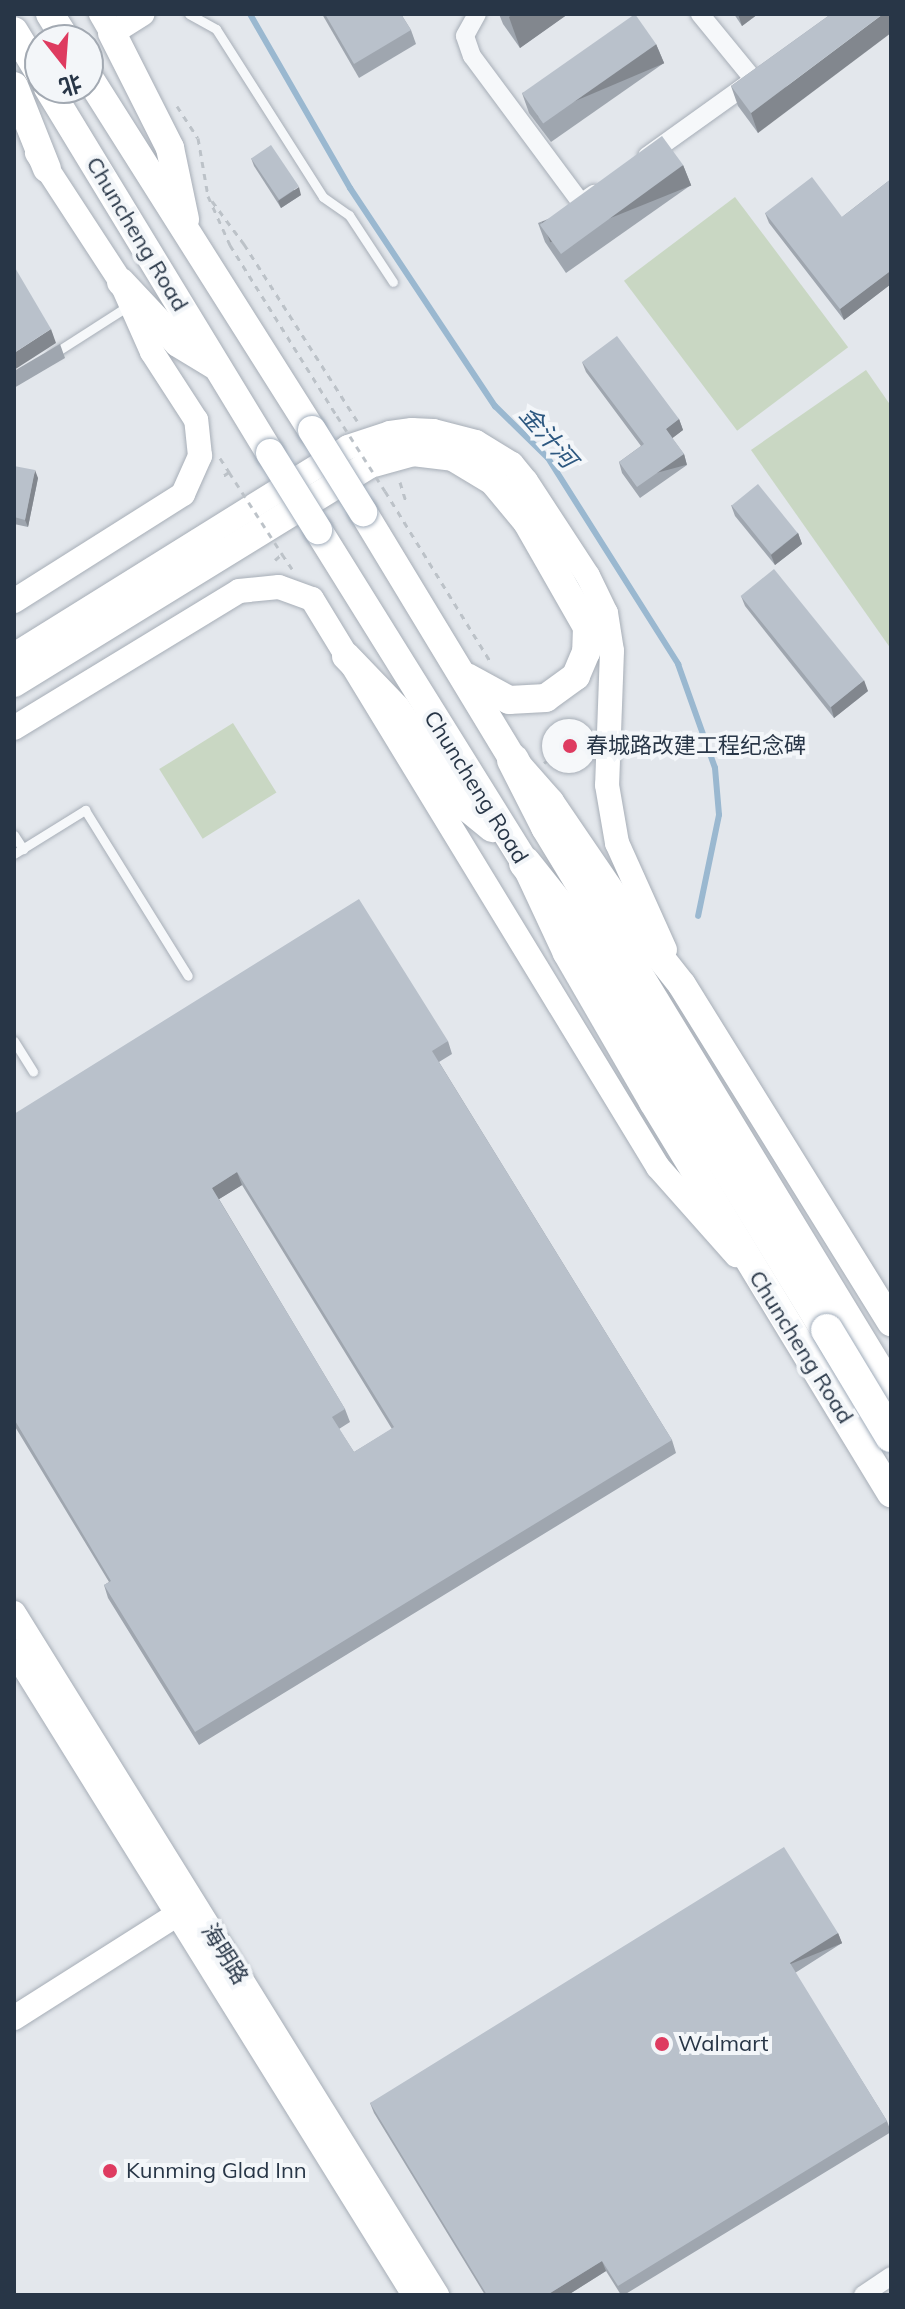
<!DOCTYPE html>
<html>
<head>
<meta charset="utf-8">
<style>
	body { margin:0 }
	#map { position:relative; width:905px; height:2309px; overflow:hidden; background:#e3e7ec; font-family:Mulish,"Noto Sans SC",sans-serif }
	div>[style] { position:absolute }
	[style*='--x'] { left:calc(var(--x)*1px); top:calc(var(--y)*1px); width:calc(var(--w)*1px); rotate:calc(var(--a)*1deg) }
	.green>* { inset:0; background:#c9d7c3; transform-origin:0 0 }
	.stream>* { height:6px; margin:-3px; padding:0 3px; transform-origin:3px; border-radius:3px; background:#9ab8d0 }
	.path>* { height:3px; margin-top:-1.5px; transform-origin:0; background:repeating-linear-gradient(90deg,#bcc2c8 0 6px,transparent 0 12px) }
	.roads { filter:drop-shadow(0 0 2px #a7aeb7) drop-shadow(0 0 2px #a7aeb7) }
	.lane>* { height:9px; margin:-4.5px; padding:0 4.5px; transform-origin:4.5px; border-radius:4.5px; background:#f6f8fa }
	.street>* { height:18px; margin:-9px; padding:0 9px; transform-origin:9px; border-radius:9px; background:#f6f8fa }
	.street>.ring { margin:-9px; padding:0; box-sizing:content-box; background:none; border:18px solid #f6f8fa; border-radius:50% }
	.secondary>* { height:24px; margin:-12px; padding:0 12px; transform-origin:12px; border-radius:12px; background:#fff }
	.primary>* { height:28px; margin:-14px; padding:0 14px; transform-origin:14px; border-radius:14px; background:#fff }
	.highway>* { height:32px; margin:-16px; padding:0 16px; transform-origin:16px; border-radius:16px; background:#fff }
	.path-bridge>* { height:3px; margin-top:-1.5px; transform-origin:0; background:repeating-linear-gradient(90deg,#bcc2c8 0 6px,transparent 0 12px) }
	.bridges { filter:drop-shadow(0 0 2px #a0acba) drop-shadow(0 0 2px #a0acba) }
	.primary-bridge>* { height:28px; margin:-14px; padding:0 14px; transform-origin:14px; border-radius:14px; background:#fff }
	.highway-bridge>* { height:32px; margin:-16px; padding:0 16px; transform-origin:16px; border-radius:16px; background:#fff }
	.wall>* { inset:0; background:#9fa6af }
	.shaded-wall>* { inset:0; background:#82878e; transform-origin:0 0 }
	.building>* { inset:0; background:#b9c1cb; transform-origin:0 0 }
	.dots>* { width:22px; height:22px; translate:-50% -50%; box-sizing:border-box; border:4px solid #f3f6f9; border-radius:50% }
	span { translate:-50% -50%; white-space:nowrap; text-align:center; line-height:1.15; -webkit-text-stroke:8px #f3f6f9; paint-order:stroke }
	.street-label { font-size:22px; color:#283647 }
	.poi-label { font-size:22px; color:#283647 }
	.left { translate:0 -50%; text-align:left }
	.water-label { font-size:24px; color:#2d5880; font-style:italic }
	.frame { position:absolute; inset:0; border:16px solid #283647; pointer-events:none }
	.north { position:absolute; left:24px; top:24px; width:80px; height:80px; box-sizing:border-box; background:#f3f6f9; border:2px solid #a2a9b2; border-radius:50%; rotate:163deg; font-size:22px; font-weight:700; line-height:32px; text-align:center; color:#283647 }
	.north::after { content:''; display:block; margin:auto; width:28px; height:36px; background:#de3b60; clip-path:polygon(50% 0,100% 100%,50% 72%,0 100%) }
</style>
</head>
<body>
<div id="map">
	<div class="green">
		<i style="left:735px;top:197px;width:188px;height:139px;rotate:53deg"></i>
		<i style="clip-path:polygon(866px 370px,891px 406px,891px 649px,751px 450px)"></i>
		<i style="left:233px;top:723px;width:82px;height:87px;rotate:58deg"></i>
	</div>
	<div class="stream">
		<i style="--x:250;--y:14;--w:201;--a:60.1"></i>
		<i style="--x:350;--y:188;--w:262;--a:56.4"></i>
		<i style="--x:495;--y:406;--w:74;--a:44.5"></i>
		<i style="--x:548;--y:458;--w:244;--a:57.7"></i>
		<i style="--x:678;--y:664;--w:110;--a:70.4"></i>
		<i style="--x:715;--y:768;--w:47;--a:85.1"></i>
		<i style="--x:719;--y:815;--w:103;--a:101.7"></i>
	</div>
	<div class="path">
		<i style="--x:177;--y:106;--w:38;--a:57"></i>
		<i style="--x:198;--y:138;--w:59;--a:80.2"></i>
		<i style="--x:208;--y:196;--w:54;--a:65.8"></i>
		<i style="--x:230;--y:245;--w:202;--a:58"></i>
		<i style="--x:212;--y:201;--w:54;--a:53.3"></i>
		<i style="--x:244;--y:244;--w:210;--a:57.4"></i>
		<i style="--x:220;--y:458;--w:17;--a:57"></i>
		<i style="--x:229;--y:472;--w:7;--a:146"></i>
		<i style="--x:400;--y:482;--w:21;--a:73"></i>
		<i style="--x:385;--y:491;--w:200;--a:58.3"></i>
		<i style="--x:275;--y:560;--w:9;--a:-41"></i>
		<i style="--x:282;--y:554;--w:18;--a:56"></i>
		<i style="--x:544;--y:763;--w:12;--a:-35"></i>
	</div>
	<div class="roads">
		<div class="lane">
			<i style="--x:189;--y:14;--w:31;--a:29"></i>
			<i style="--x:216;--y:29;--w:199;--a:57.5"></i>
			<i style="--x:323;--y:197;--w:32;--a:35"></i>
			<i style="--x:349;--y:215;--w:80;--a:56.7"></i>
			<i style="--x:53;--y:354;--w:89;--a:-32.6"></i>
			<i style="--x:14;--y:835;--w:17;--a:57"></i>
			<i style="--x:14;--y:854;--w:84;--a:-31.8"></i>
			<i style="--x:85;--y:810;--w:195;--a:58.2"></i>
			<i style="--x:14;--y:1041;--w:36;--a:58"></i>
		</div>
		<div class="street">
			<i style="--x:477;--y:14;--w:25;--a:119"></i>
			<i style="--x:465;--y:36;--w:21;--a:71"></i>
			<i style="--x:472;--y:56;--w:183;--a:53.4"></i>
			<i style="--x:581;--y:203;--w:16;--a:-35"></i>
			<i style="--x:700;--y:14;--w:85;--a:50.7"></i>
			<i style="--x:647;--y:156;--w:130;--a:-35.6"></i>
			<i class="ring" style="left:551px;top:728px;width:18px;height:18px"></i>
			<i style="--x:863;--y:2295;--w:34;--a:-34"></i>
		</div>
		<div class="secondary">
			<i style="--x:101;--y:14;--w:22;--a:60"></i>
			<i style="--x:112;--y:33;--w:36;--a:-32"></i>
			<i style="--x:14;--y:601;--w:200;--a:-32.3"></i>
			<i style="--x:183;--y:494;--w:42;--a:-65.9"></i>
			<i style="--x:200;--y:456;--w:36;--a:-96"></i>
			<i style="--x:196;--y:420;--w:81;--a:-122.9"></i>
			<i style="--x:152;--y:352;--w:77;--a:-113.9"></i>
			<i style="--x:121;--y:282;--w:154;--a:-123.1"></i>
			<i style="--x:14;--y:655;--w:393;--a:-31.9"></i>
			<i style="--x:348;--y:447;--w:44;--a:-18.4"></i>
			<i style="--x:390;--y:433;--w:22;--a:-8"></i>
			<i style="--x:412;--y:430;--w:21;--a:3"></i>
			<i style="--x:433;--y:431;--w:44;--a:14.3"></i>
			<i style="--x:476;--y:442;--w:42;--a:31.4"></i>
			<i style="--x:512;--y:464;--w:22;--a:51"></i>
			<i style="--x:526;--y:481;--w:113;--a:56.9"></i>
			<i style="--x:588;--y:576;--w:41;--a:64.1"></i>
			<i style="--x:606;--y:613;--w:38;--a:81"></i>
			<i style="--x:612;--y:651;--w:134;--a:92.1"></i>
			<i style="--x:607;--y:785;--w:59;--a:80.2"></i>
			<i style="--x:617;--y:843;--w:117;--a:65.8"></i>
			<i style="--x:14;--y:728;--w:263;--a:-31.3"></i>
			<i style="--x:239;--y:591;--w:40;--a:-5.7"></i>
			<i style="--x:279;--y:587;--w:35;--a:20"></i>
			<i style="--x:312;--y:599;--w:665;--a:58.65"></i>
			<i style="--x:658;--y:1167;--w:118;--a:48.4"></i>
			<i style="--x:14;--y:1613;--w:803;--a:58.19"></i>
			<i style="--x:14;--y:1651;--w:758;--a:58.15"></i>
			<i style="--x:14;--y:2018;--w:205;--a:-32.4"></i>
		</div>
		<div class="primary">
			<i style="--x:50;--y:14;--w:31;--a:58"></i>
			<i style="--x:14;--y:31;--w:50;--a:58.8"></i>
			<i style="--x:112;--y:33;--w:129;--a:63.2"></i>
			<i style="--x:170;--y:148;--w:73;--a:78.1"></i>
			<i style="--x:88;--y:76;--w:419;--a:57.7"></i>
			<i style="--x:14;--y:86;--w:89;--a:68.3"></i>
			<i style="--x:48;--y:88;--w:427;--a:58.7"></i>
			<i style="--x:121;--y:282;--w:83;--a:46.9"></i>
			<i style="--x:178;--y:343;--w:42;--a:31.4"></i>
			<i style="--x:363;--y:512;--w:290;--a:58.8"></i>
			<i style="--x:513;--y:760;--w:56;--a:48.6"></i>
			<i style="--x:550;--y:802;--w:135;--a:55.8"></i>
			<i style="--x:626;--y:914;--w:90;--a:51.7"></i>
			<i style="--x:682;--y:985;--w:397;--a:58.2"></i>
			<i style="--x:318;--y:530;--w:392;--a:58.1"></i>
			<i style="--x:525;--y:863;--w:99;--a:65"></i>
			<i style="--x:567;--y:953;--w:172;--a:60"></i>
			<i style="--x:653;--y:1102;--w:458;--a:58.7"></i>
			<i style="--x:346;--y:656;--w:72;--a:46.1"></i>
			<i style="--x:396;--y:708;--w:112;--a:55.9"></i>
			<i style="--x:459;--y:801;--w:43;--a:39.3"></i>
			<i style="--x:14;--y:683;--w:418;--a:-31.6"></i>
			<i style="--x:370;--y:464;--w:45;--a:-15.6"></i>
			<i style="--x:413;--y:452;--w:40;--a:7.1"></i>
			<i style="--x:453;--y:457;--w:47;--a:31"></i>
			<i style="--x:493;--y:481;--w:53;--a:50.3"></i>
			<i style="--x:527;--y:522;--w:121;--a:60.3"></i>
			<i style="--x:587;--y:627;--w:25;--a:92"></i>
			<i style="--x:586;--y:652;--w:26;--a:113"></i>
			<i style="--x:576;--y:676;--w:37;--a:144"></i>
			<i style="--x:546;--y:698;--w:37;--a:177"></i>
			<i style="--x:509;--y:700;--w:48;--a:-151.3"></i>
		</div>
		<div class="highway">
			<i style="--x:513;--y:760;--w:75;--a:63.1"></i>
			<i style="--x:547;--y:827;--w:661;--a:58.66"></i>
			<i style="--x:525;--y:863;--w:107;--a:51.4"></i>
			<i style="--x:592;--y:947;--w:449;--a:58.5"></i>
		</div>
	</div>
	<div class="path-bridge">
		<i style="--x:337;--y:416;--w:89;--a:57.4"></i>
		<i style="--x:229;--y:472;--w:98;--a:57.1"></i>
	</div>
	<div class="bridges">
		<div class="primary-bridge">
			<i style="--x:312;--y:430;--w:97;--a:58.1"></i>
			<i style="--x:270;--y:453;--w:91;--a:58.1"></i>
		</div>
		<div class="highway-bridge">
			<i style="--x:827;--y:1330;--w:124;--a:58.9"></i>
		</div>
	</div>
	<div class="wall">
		<i style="clip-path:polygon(322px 14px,401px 14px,411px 30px,416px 44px,359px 78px)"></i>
		<i style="clip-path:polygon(499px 14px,568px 14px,520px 48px,503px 24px)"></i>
		<i style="clip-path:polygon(734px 14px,758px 14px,742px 26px)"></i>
		<i style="clip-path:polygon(831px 14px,758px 133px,738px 106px,731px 86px)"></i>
		<i style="clip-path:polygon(656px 44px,664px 63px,551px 142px,529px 113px,522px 93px)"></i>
		<i style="clip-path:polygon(251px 158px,301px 195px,281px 208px,254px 166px)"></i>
		<i style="clip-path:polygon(683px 165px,691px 185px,566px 273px,545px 242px,538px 223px)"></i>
		<i style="clip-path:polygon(891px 179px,891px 284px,844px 320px,769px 223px,765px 213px,842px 217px)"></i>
		<i style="clip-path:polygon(60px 344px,65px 358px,14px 388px,14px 371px)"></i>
		<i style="clip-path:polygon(582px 362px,679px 419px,683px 430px,672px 438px,684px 454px,687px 465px,640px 498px,622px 473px,619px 462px,641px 446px,586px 372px)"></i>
		<i style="clip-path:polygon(14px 466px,38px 478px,28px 527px,14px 524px)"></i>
		<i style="clip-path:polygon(731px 505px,798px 533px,802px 544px,775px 565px,735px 516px)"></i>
		<i style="clip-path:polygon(741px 596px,868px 691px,834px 718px,745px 606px)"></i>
		<i style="clip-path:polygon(evenodd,448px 1041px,452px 1054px,439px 1062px,672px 1440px,676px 1453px,199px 1745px,108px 1598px,104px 1585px,109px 1582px,14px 1425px,14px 1114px,448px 1041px,242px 1185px,392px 1429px,354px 1452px,339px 1429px,350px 1422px,345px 1409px,219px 1199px,242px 1185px)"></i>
		<i style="clip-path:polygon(838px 1933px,842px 1943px,795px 1973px,887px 2121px,891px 2132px,624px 2295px,621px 2295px,606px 2271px,568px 2295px,485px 2295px,374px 2113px,370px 2103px)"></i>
	</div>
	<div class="shaded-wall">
		<i style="clip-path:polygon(513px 14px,568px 14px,520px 48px,509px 17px)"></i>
		<i style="clip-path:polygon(738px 14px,758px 14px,742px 26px)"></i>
		<i style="clip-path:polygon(883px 14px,891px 14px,891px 33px,758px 133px,751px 113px)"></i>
		<i style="left:656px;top:44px;width:21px;height:137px;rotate:67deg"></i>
		<i style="left:683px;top:165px;width:22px;height:152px;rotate:68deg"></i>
		<i style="clip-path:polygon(299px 187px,301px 195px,281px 208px,278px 201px)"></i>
		<i style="clip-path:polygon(889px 272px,891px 276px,891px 284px,844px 320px,840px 309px)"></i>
		<i style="clip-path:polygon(51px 329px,56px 343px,14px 370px,14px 353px)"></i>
		<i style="clip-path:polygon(679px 419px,683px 430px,670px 440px,666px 429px)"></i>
		<i style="left:684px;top:454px;width:11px;height:57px;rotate:75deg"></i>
		<i style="clip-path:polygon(35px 470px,38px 478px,28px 527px,25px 520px)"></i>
		<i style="clip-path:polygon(798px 533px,802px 544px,775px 565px,771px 555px)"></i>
		<i style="clip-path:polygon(864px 680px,868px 691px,834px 718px,831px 707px)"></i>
		<i style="clip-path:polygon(237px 1172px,242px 1185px,216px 1201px,212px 1188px)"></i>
		<i style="left:838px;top:1933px;width:11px;height:57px;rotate:68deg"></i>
		<i style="clip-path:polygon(602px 2261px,606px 2271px,568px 2295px,547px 2295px)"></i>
	</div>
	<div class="building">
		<i style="clip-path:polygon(325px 14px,401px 14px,411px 30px,354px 64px)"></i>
		<i style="left:635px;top:14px;width:37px;height:138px;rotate:55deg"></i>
		<i style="clip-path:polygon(831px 14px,883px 14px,751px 113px,731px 86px)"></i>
		<i style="left:662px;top:136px;width:36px;height:151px;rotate:54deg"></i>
		<i style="left:271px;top:145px;width:50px;height:24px;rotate:56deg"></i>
		<i style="clip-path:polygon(812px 177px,842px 217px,891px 179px,891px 274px,889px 272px,840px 309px,765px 213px)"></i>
		<i style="clip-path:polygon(14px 266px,51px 329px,14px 353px)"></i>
		<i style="clip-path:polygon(617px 336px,679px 419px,666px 429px,684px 454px,637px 487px,619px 462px,644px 444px,582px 362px)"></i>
		<i style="clip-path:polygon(14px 466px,35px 470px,25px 520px,14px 517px)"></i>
		<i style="left:758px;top:484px;width:63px;height:34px;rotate:51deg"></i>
		<i style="left:774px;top:569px;width:143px;height:43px;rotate:51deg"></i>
		<i style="clip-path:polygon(evenodd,359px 899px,448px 1041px,432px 1051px,672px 1440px,195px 1732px,104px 1585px,111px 1581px,14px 1419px,14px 1114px,359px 899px,237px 1172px,394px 1427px,354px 1452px,332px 1417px,345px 1409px,212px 1188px,237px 1172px)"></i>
		<i style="clip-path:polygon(784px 1847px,838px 1933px,790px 1963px,887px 2121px,618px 2286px,602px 2261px,547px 2295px,487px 2295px,370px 2103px)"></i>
	</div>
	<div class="dots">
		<i style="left:570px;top:746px;background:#de3b60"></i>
		<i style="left:662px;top:2044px;background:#de3b60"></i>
		<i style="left:110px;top:2171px;background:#de3b60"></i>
	</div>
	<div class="street-label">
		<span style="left:137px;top:234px;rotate:59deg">Chuncheng Road</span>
		<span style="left:476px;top:787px;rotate:58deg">Chuncheng Road</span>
		<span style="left:801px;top:1347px;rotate:58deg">Chuncheng Road</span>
		<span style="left:225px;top:1954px;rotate:58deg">海明路</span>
	</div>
	<div class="poi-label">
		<span class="left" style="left:586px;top:746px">春城路改建工程纪念碑</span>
		<span class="left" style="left:678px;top:2044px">Walmart</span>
		<span class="left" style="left:126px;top:2171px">Kunming Glad Inn</span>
	</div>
	<div class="water-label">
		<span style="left:548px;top:437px;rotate:49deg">金汁河</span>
	</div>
	<div class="frame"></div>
	<div class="north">北</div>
</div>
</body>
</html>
